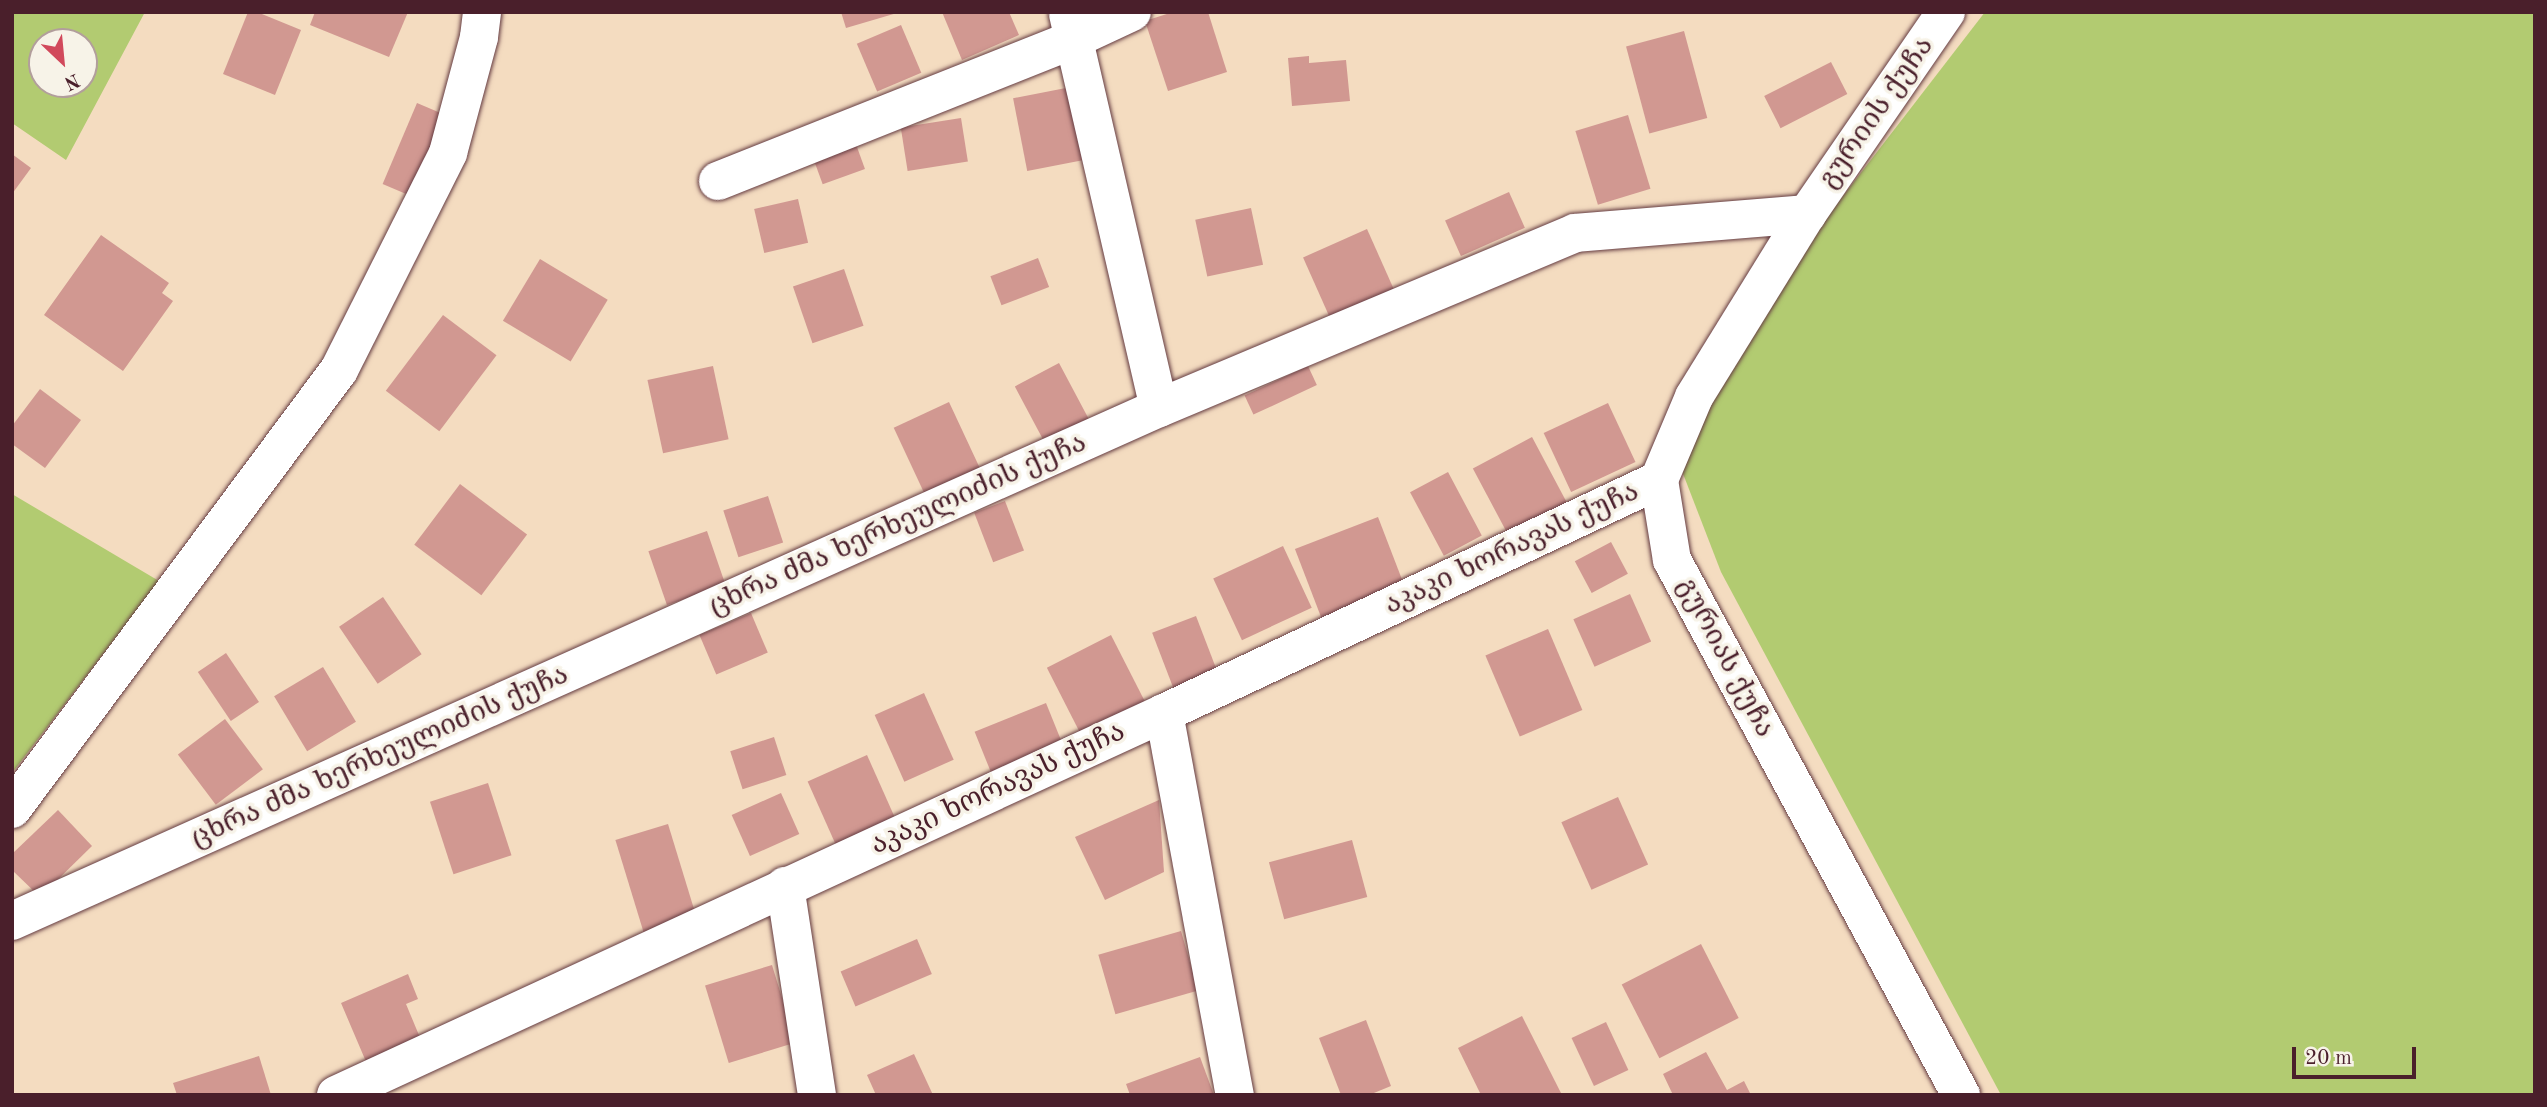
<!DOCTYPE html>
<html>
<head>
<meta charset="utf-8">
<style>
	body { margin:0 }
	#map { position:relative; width:2547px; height:1107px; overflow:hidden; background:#f4dcc0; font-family:"Old Standard TT","Noto Serif Georgian",serif }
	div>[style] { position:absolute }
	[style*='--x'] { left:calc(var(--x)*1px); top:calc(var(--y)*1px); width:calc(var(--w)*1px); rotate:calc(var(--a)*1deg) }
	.green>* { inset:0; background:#b2cb71 }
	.building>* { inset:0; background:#d19891; transform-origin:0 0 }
	.roads { filter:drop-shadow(0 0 2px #643b41) drop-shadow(0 0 2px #643b41) }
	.street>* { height:38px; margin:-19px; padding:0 19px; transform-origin:19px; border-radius:19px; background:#fff }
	span { translate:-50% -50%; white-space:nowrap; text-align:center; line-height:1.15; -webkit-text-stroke:7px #f7f3e8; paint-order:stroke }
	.street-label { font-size:28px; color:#4a1f2b }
	.frame { position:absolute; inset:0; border:14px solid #4a1f2b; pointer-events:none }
	.north { position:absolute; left:28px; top:28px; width:70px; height:70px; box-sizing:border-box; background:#f7f3e8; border:2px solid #b29e9c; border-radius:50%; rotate:154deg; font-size:19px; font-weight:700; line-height:28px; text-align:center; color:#4a1f2b }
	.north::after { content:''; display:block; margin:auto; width:24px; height:32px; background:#d1495b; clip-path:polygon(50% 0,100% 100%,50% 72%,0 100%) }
	.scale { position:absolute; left:2292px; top:1047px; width:124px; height:32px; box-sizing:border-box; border:4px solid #4a1f2b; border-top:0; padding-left:9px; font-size:21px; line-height:24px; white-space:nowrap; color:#4a1f2b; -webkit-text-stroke:5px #f7f3e8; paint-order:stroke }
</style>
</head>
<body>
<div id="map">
	<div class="green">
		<i style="clip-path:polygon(evenodd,12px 12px,145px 12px,66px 160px,12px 123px,12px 12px,42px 42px,84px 42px,84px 84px,42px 84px,42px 42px)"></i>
		<i style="clip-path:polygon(1985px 12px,2535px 12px,2535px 1095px,2001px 1095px,1721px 572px,1675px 453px,1799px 253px)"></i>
		<i style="clip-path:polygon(12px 494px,159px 581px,12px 773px)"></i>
	</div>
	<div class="building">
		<i style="clip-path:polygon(248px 12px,257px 12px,301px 30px,275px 95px,223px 74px)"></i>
		<i style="clip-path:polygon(315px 12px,408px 12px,389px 57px,310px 25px)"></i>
		<i style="clip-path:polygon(841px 12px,897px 12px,897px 13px,846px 28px)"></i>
		<i style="clip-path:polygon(942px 12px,1009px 12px,1019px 35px,962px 60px)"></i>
		<i style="clip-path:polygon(1173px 12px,1208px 12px,1227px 72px,1168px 91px,1145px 21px)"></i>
		<i style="left:901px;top:25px;width:52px;height:48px;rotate:67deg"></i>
		<i style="left:1684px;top:31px;width:90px;height:60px;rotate:75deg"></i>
		<i style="clip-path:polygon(1309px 56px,1309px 63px,1346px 60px,1350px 101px,1292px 106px,1288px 58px)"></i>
		<i style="left:1831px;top:62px;width:36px;height:75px;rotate:63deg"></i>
		<i style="left:1071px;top:87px;width:74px;height:59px;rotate:79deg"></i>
		<i style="left:417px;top:103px;width:39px;height:88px;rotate:23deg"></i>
		<i style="left:1628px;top:115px;width:77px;height:55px;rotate:73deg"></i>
		<i style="left:961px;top:118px;width:44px;height:61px;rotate:81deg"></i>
		<i style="left:853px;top:136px;width:35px;height:45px;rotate:70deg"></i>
		<i style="clip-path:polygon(12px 154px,31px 168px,12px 194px)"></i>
		<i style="left:1509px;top:192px;width:39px;height:70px;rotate:66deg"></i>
		<i style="left:798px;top:199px;width:45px;height:45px;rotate:77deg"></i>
		<i style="left:1251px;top:208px;width:58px;height:57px;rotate:78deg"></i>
		<i style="left:1367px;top:229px;width:72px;height:70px;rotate:66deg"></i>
		<i style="clip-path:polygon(101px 235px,169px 283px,162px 293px,173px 301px,123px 371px,44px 315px)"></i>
		<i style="left:1038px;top:258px;width:31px;height:51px;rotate:69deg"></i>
		<i style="left:540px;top:259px;width:79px;height:72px;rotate:31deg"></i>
		<i style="left:844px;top:269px;width:60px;height:54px;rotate:71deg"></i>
		<i style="left:443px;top:315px;width:67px;height:95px;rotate:37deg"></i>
		<i style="left:1059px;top:363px;width:64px;height:50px;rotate:62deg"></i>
		<i style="left:713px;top:366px;width:75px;height:67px;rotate:78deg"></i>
		<i style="left:1308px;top:366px;width:21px;height:70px;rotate:65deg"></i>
		<i style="clip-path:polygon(40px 389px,81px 420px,45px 468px,12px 444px,12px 426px)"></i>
		<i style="left:949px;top:402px;width:74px;height:61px;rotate:65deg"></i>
		<i style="left:1608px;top:403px;width:65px;height:71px;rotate:65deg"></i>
		<i style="left:1532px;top:437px;width:77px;height:67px;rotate:62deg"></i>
		<i style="left:1448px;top:472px;width:72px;height:43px;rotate:62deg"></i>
		<i style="left:460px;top:484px;width:84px;height:76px;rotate:37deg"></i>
		<i style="left:768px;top:496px;width:49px;height:47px;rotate:72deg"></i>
		<i style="left:1005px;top:501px;width:53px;height:33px;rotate:69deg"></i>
		<i style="left:1378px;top:517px;width:75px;height:89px;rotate:69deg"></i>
		<i style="left:707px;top:531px;width:57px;height:62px;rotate:71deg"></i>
		<i style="left:1611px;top:542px;width:36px;height:41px;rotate:62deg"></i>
		<i style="left:1283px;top:546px;width:68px;height:77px;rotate:65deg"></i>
		<i style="left:1630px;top:594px;width:52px;height:62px;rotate:66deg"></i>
		<i style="left:383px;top:597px;width:69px;height:53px;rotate:56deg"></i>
		<i style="left:751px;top:613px;width:43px;height:56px;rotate:67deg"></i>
		<i style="left:1196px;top:616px;width:68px;height:47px;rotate:69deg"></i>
		<i style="left:1548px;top:629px;width:88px;height:68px;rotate:67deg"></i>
		<i style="left:1111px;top:635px;width:82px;height:72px;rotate:63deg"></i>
		<i style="left:226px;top:653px;width:59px;height:34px;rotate:56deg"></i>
		<i style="left:323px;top:667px;width:64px;height:57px;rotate:59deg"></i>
		<i style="left:924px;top:693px;width:73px;height:54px;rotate:66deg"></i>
		<i style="left:1046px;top:703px;width:48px;height:77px;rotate:68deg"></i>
		<i style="left:225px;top:719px;width:63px;height:59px;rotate:53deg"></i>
		<i style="left:774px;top:737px;width:40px;height:46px;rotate:72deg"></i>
		<i style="left:867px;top:755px;width:72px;height:65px;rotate:66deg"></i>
		<i style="left:488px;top:783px;width:76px;height:61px;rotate:72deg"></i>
		<i style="left:781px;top:793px;width:45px;height:54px;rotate:66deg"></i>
		<i style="left:1618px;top:797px;width:74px;height:62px;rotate:66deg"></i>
		<i style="clip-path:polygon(1159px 800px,1164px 872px,1105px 900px,1075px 837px)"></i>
		<i style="clip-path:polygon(58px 810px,92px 846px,40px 897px,12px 870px,12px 854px)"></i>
		<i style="left:668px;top:824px;width:104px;height:55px;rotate:73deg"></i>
		<i style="left:1352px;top:840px;width:59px;height:86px;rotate:75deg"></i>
		<i style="left:1181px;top:931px;width:62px;height:86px;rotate:74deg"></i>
		<i style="left:917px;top:939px;width:38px;height:83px;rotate:67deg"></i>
		<i style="left:1701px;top:944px;width:83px;height:89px;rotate:63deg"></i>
		<i style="left:772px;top:965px;width:81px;height:70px;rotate:73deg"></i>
		<i style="clip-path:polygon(408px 974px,418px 999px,406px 1004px,421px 1040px,367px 1064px,341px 1003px)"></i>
		<i style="clip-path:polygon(1522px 1016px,1562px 1095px,1481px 1095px,1458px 1048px)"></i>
		<i style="clip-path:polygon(1366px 1020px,1391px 1086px,1369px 1095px,1341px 1095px,1319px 1038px)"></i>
		<i style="left:1606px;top:1022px;width:53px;height:38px;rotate:65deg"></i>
		<i style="clip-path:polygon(1706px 1052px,1727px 1090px,1744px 1081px,1751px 1095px,1673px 1095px,1663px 1074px)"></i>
		<i style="clip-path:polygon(914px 1054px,933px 1095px,876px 1095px,867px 1075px)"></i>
		<i style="clip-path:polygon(259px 1056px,271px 1095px,177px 1095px,173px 1083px)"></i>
		<i style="clip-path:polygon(1200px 1057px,1214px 1095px,1130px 1095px,1126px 1084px)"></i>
	</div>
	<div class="roads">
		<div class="street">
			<i style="--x:1946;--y:12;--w:245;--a:124.5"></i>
			<i style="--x:1807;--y:214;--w:215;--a:121.7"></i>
			<i style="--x:1694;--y:397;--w:90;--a:112.9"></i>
			<i style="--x:1659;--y:480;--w:81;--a:80.8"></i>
			<i style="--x:1672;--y:560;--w:608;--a:61.62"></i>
			<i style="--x:1068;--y:14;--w:404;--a:77"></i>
			<i style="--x:718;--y:181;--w:381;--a:-21.7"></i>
			<i style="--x:1072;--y:40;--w:66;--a:-25"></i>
			<i style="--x:1164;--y:713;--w:389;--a:79.5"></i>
			<i style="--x:12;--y:809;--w:547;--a:-53.32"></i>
			<i style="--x:339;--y:370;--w:243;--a:-63.3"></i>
			<i style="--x:448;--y:153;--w:120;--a:-75"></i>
			<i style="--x:479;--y:37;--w:25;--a:-83"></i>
			<i style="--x:785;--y:886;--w:211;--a:81.3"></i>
			<i style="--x:12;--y:921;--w:1256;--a:-24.1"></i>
			<i style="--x:1159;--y:408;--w:451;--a:-22.8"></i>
			<i style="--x:1575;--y:233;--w:233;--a:-4.7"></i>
			<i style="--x:336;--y:1095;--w:912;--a:-24.77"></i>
			<i style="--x:1164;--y:713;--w:547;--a:-25.21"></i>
		</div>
	</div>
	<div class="street-label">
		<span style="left:1877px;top:113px;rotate:-55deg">გურიის ქუჩა</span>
		<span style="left:898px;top:525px;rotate:-24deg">ცხრა ძმა ხერხეულიძის ქუჩა</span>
		<span style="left:1512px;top:549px;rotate:-25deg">აკაკი ხორავას ქუჩა</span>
		<span style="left:1725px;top:658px;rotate:62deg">გურიას ქუჩა</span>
		<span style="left:380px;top:757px;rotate:-24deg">ცხრა ძმა ხერხეულიძის ქუჩა</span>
		<span style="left:998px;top:789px;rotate:-25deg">აკაკი ხორავას ქუჩა</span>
	</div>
	<div class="frame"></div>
	<div class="north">N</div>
	<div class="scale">20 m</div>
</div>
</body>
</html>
